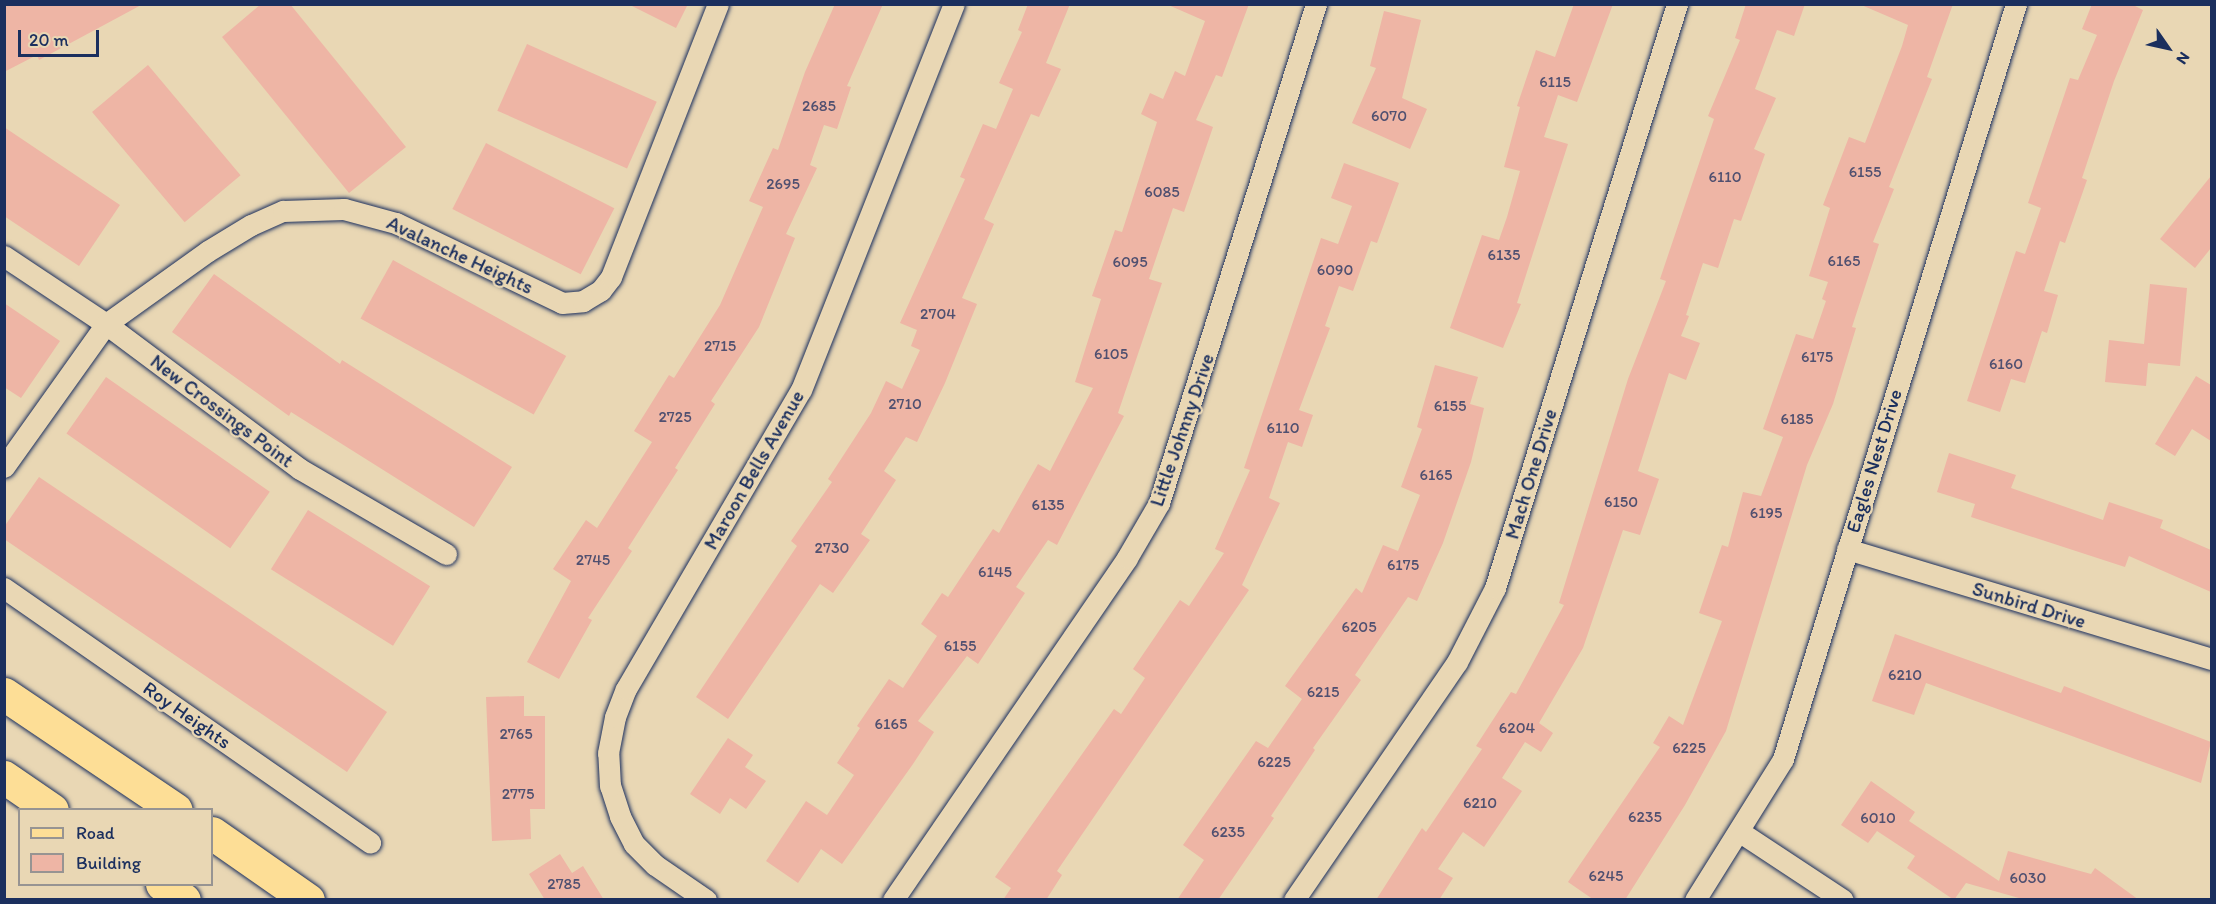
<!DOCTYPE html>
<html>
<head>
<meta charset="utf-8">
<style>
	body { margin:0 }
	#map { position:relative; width:2216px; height:904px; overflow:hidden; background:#e9d7b4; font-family:Itim,sans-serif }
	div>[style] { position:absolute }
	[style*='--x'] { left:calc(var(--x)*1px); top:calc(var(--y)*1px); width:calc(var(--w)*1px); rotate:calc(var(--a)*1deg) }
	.building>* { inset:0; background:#eeb5a5; transform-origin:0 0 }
	.roads { filter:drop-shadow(0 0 2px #1b2f5e) drop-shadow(0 0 2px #1b2f5e) }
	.street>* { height:21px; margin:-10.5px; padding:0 10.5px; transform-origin:10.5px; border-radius:10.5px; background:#e9d7b4 }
	.primary>* { height:33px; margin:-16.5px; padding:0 16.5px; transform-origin:16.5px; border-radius:16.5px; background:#fdde96 }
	span { translate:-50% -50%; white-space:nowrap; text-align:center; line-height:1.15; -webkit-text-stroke:4.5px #e9d7b4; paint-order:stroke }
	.number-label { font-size:16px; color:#505070 }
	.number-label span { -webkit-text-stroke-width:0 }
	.street-label { font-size:20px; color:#1b2f5e }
	.frame { position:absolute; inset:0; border:6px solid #1b2f5e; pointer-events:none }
	.legend { position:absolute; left:18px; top:808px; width:195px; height:78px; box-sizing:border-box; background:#e9d7b4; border:2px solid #979492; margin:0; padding:8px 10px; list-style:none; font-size:18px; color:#1b2f5e }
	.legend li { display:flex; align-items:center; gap:12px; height:30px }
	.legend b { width:30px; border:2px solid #979492 }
	.north { position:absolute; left:2138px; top:18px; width:60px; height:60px; -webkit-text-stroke:4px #e9d7b4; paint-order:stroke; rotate:124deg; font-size:16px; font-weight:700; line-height:24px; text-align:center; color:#1b2f5e }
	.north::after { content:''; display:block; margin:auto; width:21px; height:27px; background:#1b2f5e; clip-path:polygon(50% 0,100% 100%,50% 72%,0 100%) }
	.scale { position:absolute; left:18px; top:30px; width:81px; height:27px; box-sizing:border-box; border:3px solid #1b2f5e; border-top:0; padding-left:8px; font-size:18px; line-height:21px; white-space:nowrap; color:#1b2f5e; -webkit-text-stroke:4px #e9d7b4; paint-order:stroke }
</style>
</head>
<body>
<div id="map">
	<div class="building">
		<i style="clip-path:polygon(4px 4px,143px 4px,39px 60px,37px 55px,4px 72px)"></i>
		<i style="clip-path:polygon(261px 4px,290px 4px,406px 147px,349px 193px,222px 37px)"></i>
		<i style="clip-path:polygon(628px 4px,688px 4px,676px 28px)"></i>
		<i style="clip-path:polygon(835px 4px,883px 4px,847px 86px,851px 87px,837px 129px,824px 125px,810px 165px,817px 168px,786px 234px,795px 238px,759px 327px,711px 401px,715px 404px,675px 468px,678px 470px,628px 548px,632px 551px,588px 618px,592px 620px,559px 679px,527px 662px,571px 581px,553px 569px,586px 520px,597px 528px,652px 442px,634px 431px,669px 375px,674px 378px,720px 305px,763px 207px,749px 201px,773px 148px,778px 150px,805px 72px)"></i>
		<i style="clip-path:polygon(1028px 4px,1070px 4px,1046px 63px,1061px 69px,1039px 117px,1031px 114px,984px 219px,994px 224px,962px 298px,977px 304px,945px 383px,917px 442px,906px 437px,884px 471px,896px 480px,861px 534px,870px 540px,833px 593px,820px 584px,728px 719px,696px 697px,797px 546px,791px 541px,832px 482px,828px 479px,871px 413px,886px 381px,902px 389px,920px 350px,911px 346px,917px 330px,900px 323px,965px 179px,960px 177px,983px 124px,996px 129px,1013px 89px,999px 83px,1022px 32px,1018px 30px)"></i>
		<i style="clip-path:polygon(1166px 4px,1249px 4px,1222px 77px,1216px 75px,1196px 120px,1213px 127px,1184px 212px,1173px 208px,1149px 279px,1162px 283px,1118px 413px,1124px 416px,1057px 545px,1048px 540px,1016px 587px,1025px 593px,978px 664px,967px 656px,918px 721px,934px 732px,913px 764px,842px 864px,821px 849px,798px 883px,766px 861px,806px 801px,827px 815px,854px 775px,837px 763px,860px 728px,857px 726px,889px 679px,903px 688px,937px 636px,921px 624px,942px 593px,948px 597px,993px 529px,999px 533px,1038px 464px,1050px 471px,1093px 388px,1075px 382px,1101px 299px,1092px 296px,1115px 230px,1122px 232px,1157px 122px,1141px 114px,1150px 93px,1163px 99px,1175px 71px,1185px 76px,1205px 21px)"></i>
		<i style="clip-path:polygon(1574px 4px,1613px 4px,1577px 102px,1558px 95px,1544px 137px,1568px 144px,1517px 303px,1521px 304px,1503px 348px,1450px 328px,1482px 235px,1499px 240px,1507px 217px,1520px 171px,1504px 167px,1520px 107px,1517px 106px,1536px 50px,1555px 57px)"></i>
		<i style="clip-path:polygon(1746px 4px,1805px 4px,1794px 36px,1777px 30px,1755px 89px,1776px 98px,1754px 149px,1765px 154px,1741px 221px,1734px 219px,1718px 268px,1703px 263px,1686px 315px,1689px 316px,1681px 336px,1700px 343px,1686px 380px,1669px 373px,1638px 471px,1659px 479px,1640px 535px,1623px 530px,1583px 648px,1539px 723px,1553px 733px,1541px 752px,1525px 742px,1502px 778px,1522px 791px,1484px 847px,1463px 832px,1438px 869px,1453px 878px,1439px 900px,1376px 900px,1422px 828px,1426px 832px,1482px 749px,1476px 746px,1511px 692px,1516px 694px,1564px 605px,1559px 603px,1628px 379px,1666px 281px,1660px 279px,1714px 119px,1708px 116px,1740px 40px,1735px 38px)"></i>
		<i style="clip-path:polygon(1859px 4px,1953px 4px,1927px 77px,1932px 79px,1889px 187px,1894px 189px,1873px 242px,1879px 244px,1852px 327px,1856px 328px,1833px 404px,1807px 465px,1726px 731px,1685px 805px,1625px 900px,1594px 900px,1568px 882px,1660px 747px,1653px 743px,1669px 716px,1683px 725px,1722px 621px,1699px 613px,1722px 545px,1728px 547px,1743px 492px,1761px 496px,1783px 437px,1763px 429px,1796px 334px,1813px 339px,1826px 301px,1822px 299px,1828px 282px,1809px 276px,1830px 208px,1823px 205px,1849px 137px,1865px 143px,1902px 46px,1908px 25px)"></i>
		<i style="clip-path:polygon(2092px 4px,2131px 4px,2143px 10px,2114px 81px,2082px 178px,2087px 180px,2065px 243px,2060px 241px,2044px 291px,2058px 295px,2047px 333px,2042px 331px,2025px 383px,2011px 379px,2000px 412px,1967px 401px,2016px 251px,2025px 254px,2041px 208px,2028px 203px,2070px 78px,2078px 80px,2097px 35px,2082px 29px)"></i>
		<i style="clip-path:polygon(1384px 11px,1421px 20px,1402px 98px,1427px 109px,1410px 149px,1352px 123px,1376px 68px,1370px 66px)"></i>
		<i style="left:527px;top:44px;width:142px;height:73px;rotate:24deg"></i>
		<i style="left:148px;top:65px;width:144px;height:73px;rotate:50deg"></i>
		<i style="clip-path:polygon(4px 127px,120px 205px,79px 266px,4px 216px)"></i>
		<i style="left:486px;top:143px;width:144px;height:74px;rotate:27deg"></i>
		<i style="clip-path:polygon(1344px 163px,1399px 183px,1377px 243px,1371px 241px,1353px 291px,1339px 286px,1325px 326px,1330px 328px,1299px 410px,1313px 415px,1302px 447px,1288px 442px,1269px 498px,1280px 503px,1242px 585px,1249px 590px,1057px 871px,1062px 875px,1046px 900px,1003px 900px,1011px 888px,995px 877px,1114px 709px,1121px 714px,1145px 678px,1133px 669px,1180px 600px,1189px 606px,1224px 553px,1215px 549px,1250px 470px,1244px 468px,1321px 238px,1338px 244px,1352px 206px,1331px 198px)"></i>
		<i style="clip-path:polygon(2211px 176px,2211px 248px,2195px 268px,2160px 239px)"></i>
		<i style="left:393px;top:260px;width:198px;height:67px;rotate:29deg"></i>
		<i style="clip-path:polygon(214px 274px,340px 364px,342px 360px,512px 467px,474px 527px,291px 412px,289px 416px,172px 332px)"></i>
		<i style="clip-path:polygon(2150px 284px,2187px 288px,2180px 366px,2148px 363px,2146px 386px,2105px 382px,2109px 340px,2144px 344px)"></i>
		<i style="clip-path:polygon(4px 303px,60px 341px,21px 398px,4px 387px)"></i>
		<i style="clip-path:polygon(1435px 365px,1478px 377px,1470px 404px,1484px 408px,1471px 462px,1443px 543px,1417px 601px,1408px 597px,1355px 675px,1361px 680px,1313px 748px,1315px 750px,1271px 816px,1274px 818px,1218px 900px,1177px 900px,1204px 860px,1183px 845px,1256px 741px,1268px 748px,1302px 699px,1285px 686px,1356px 588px,1362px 593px,1383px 545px,1398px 551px,1420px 495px,1401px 487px,1422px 429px,1417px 427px)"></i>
		<i style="clip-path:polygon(2196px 376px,2211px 385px,2211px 441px,2192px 429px,2175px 456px,2155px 444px)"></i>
		<i style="left:106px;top:377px;width:200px;height:69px;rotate:35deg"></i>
		<i style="clip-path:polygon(1949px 453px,2016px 475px,2011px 488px,2103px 520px,2109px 502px,2163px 520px,2160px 528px,2211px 550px,2211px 592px,2129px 556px,2125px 567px,1971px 517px,1975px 504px,1937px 492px)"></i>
		<i style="clip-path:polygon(39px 477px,387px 712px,347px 772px,4px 539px,4px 527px)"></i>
		<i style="left:308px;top:510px;width:144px;height:70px;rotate:32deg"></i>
		<i style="clip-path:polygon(1895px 634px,2061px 693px,2064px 686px,2211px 742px,2201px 783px,1926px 683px,1914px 715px,1872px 701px)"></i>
		<i style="clip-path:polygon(524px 696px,524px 716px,545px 716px,545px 809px,530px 809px,531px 839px,492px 841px,486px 697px)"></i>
		<i style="clip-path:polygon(728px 738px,753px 755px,745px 767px,766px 781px,746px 809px,730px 798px,720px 814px,690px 794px)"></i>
		<i style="clip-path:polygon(1871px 781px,1915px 812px,1909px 821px,1999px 881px,2008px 851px,2091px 874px,2095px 868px,2139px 900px,2026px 900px,1966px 883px,1954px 900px,1907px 868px,1915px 856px,1877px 831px,1868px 843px,1841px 825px)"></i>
		<i style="clip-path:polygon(560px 854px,572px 873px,583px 866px,604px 900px,545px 900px,529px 874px)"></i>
	</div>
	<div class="roads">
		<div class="street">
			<i style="--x:4;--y:256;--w:123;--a:33.7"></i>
			<i style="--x:106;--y:324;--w:242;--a:36.8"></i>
			<i style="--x:300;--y:469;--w:169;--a:30.2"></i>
			<i style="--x:4;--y:467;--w:176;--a:-54.5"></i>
			<i style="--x:106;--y:324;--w:125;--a:-35.6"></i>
			<i style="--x:208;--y:251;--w:50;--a:-31.2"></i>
			<i style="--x:251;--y:225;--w:35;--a:-24"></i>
			<i style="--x:283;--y:211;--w:61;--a:-1.9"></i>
			<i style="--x:344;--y:209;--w:54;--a:15.1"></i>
			<i style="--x:396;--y:223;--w:184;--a:25.7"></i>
			<i style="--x:562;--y:303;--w:21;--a:-5"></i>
			<i style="--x:583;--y:301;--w:21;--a:-31"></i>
			<i style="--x:601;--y:290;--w:16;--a:-52"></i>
			<i style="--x:611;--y:277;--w:293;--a:-68.6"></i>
			<i style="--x:1847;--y:549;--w:381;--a:16.8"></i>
			<i style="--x:4;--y:588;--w:446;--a:34.8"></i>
			<i style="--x:1740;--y:832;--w:123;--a:33.4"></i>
			<i style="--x:706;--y:900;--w:62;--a:-145.5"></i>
			<i style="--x:655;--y:865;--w:30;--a:-135"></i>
			<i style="--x:634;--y:844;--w:31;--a:-117"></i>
			<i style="--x:620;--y:816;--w:32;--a:-108"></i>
			<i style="--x:610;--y:786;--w:33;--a:-93"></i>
			<i style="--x:608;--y:753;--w:37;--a:-79"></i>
			<i style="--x:615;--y:717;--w:30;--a:-69"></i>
			<i style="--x:626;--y:689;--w:346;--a:-59.7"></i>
			<i style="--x:801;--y:390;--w:415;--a:-68.4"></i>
			<i style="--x:893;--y:900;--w:414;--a:-55.6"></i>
			<i style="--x:1127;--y:558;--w:64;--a:-59.8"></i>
			<i style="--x:1159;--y:503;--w:523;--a:-72.53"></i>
			<i style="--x:1294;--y:900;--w:288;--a:-55.6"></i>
			<i style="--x:1457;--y:662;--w:83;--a:-62.8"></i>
			<i style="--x:1495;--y:588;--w:612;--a:-72.69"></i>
			<i style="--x:1695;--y:900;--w:166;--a:-58"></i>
			<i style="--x:1783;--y:759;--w:790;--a:-72.85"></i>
		</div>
		<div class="primary">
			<i style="--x:4;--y:694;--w:207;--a:34"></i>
			<i style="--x:4;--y:777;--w:58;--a:34.5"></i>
			<i style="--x:212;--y:833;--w:117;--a:34.9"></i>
			<i style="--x:162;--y:884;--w:27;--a:36"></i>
		</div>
	</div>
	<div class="number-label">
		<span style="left:1555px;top:82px">6115</span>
		<span style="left:819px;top:106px">2685</span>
		<span style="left:1389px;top:116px">6070</span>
		<span style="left:1865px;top:172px">6155</span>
		<span style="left:1725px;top:177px">6110</span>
		<span style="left:783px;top:184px">2695</span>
		<span style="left:1162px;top:192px">6085</span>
		<span style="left:1504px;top:255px">6135</span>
		<span style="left:1844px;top:261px">6165</span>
		<span style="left:1130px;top:262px">6095</span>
		<span style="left:1335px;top:270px">6090</span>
		<span style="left:938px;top:314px">2704</span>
		<span style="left:720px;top:346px">2715</span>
		<span style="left:1111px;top:354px">6105</span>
		<span style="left:1817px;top:357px">6175</span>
		<span style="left:2006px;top:364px">6160</span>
		<span style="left:905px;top:404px">2710</span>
		<span style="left:1450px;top:406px">6155</span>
		<span style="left:675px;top:417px">2725</span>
		<span style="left:1797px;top:419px">6185</span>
		<span style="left:1283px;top:428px">6110</span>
		<span style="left:1436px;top:475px">6165</span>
		<span style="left:1621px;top:502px">6150</span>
		<span style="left:1048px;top:505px">6135</span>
		<span style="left:1766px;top:513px">6195</span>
		<span style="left:832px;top:548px">2730</span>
		<span style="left:593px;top:560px">2745</span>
		<span style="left:1403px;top:565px">6175</span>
		<span style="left:995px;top:572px">6145</span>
		<span style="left:1359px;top:627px">6205</span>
		<span style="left:960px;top:646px">6155</span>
		<span style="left:1905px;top:675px">6210</span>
		<span style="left:1323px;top:692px">6215</span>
		<span style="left:891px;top:724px">6165</span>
		<span style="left:1517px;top:728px">6204</span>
		<span style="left:516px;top:734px">2765</span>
		<span style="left:1689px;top:748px">6225</span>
		<span style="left:1274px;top:762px">6225</span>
		<span style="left:518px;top:794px">2775</span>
		<span style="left:1480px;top:803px">6210</span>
		<span style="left:1645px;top:817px">6235</span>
		<span style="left:1878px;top:818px">6010</span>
		<span style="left:1228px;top:832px">6235</span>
		<span style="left:1606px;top:876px">6245</span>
		<span style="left:2028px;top:878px">6030</span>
		<span style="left:564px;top:884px">2785</span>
	</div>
	<div class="street-label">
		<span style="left:460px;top:255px;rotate:25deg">Avalanche Heights</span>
		<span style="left:222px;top:411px;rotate:37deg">New Crossings Point</span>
		<span style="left:1182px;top:430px;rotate:-71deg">Little Johnny Drive</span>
		<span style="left:1874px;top:461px;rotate:-73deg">Eagles Nest Drive</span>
		<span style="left:754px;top:470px;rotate:-60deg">Maroon Bells Avenue</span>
		<span style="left:1531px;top:474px;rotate:-73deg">Mach One Drive</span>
		<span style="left:2029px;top:605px;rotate:17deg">Sunbird Drive</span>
		<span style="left:187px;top:715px;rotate:35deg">Roy Heights</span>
	</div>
	<div class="frame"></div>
	<ul class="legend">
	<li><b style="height:8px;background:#fdde96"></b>Road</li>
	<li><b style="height:16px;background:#eeb5a5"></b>Building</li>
	</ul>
	<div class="north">N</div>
	<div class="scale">20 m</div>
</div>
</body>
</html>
